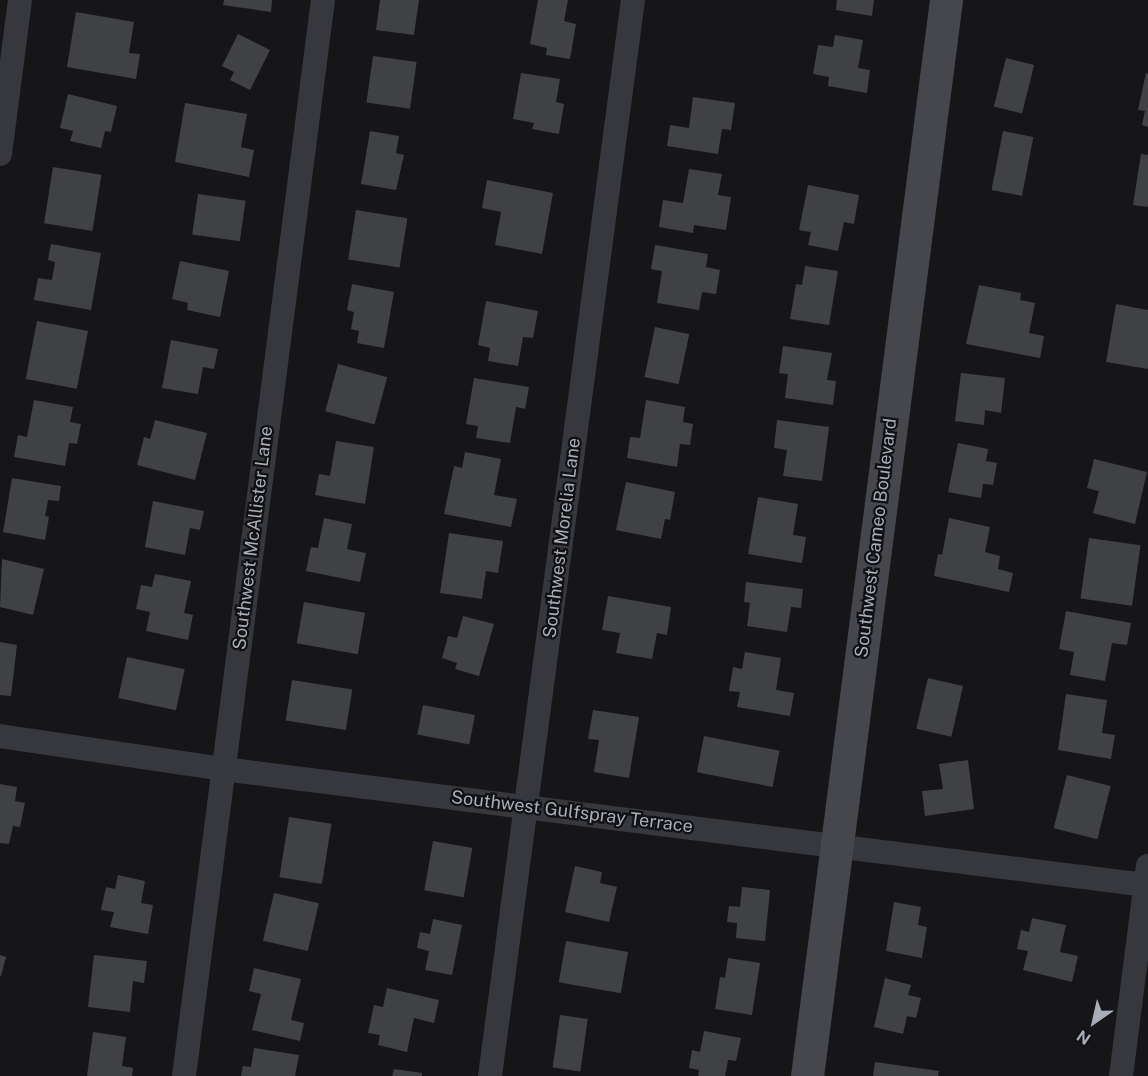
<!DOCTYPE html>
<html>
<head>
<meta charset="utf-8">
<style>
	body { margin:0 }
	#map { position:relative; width:1148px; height:1076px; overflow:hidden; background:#161618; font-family:"Public Sans",sans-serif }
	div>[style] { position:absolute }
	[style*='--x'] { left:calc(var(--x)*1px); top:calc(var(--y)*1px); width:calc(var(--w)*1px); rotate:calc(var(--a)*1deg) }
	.building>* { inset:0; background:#404145; transform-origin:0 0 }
	.street>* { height:24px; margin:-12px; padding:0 12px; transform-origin:12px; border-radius:12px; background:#37383d }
	.secondary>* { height:33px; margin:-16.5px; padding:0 16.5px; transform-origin:16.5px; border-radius:16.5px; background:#45474d }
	span { translate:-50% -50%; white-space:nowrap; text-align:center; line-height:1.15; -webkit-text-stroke:4.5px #111113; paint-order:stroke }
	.street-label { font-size:18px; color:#a8adb8 }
	.north { position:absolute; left:1064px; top:992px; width:60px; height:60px; -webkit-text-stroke:4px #111113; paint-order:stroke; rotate:214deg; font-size:16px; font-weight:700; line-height:24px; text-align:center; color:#a8adb8 }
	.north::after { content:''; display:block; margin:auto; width:21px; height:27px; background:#a8adb8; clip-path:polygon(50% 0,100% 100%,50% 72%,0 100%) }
</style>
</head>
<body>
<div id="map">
	<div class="building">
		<i style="clip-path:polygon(224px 0,272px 0,271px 12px,223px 5px)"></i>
		<i style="clip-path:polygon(380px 0,419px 0,414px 35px,376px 30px)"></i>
		<i style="clip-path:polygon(538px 0,568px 0,564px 21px,576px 24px,570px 59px,546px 55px,547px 48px,530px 44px)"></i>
		<i style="clip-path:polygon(837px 0,874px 0,872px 16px,836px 10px)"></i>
		<i style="clip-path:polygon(76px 12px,134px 22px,129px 53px,140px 54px,136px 79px,67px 67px)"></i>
		<i style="clip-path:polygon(238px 34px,270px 50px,250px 90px,230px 80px,234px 72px,222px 66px)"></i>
		<i style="clip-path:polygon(835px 35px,863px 40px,858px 68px,870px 70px,867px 93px,828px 86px,829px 77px,813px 74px,818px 45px,833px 47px)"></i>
		<i style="left:373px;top:56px;width:44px;height:47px;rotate:8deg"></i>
		<i style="left:1006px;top:58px;width:29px;height:50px;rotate:14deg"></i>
		<i style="clip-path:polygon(521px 73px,560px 79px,556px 102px,564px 104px,559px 134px,532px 129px,534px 123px,513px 119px)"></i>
		<i style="clip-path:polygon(1146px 73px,1148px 74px,1148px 127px,1142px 125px,1145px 111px,1138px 110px)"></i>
		<i style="clip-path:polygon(68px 94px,117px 106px,111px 132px,105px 131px,101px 148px,70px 141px,73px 131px,60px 128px)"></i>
		<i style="clip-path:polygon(693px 97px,735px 103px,731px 130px,722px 129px,718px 154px,667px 146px,670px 125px,689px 128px)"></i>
		<i style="clip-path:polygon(185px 103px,247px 114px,241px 147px,254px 150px,249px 177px,175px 162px)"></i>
		<i style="clip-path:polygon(370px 131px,399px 136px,396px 153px,404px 155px,396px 190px,361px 184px)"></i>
		<i style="left:1003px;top:131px;width:31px;height:60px;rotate:11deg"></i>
		<i style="clip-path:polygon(1141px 154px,1148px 155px,1148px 207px,1133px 205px)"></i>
		<i style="left:53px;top:167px;width:49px;height:57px;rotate:9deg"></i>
		<i style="clip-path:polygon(689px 169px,722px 174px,718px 195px,731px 197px,726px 230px,694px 225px,693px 233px,659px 227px,663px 200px,683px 203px)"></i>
		<i style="clip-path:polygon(487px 180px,553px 193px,542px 254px,495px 245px,501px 212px,482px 208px)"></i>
		<i style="clip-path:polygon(808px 185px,859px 195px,854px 224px,844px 222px,838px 251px,808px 245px,811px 232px,799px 230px)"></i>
		<i style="left:198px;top:194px;width:48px;height:41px;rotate:8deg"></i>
		<i style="left:356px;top:210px;width:52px;height:50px;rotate:9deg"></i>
		<i style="clip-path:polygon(51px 244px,101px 253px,91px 310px,34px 300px,38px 278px,52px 280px,55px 262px,48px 260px)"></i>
		<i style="clip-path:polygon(655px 245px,708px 254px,706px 267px,720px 270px,716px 294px,702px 292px,699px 310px,657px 303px,662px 271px,651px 269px)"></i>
		<i style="clip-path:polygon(180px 261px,229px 271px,220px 317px,187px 310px,188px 303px,172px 299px)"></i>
		<i style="clip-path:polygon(805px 266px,838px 271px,829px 325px,790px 319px,796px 284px,802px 285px)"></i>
		<i style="clip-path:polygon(352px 284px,394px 292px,384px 348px,357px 343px,359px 331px,351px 329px,354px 312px,347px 310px)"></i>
		<i style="clip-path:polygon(979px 285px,1021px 293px,1020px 300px,1035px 303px,1029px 333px,1044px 336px,1040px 358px,966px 344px)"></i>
		<i style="clip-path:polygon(486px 301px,538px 311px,533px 338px,523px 337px,518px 366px,488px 361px,490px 348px,478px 345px)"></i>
		<i style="clip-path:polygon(1116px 304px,1148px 310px,1148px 369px,1106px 362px)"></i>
		<i style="left:37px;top:321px;width:52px;height:59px;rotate:11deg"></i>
		<i style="left:655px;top:327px;width:35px;height:51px;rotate:12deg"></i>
		<i style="clip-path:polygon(171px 340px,218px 349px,214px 369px,203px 367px,198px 394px,162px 388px)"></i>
		<i style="clip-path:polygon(783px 346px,832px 353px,827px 380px,836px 381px,833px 405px,785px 398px,788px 374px,779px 373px)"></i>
		<i style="left:338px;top:364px;width:51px;height:49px;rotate:15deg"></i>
		<i style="clip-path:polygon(961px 373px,1005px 378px,1001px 413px,985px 410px,984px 425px,955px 421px)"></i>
		<i style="clip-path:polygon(474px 378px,529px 387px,525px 409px,516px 407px,510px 443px,476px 438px,478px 426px,466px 424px)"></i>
		<i style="clip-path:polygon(34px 400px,73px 407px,70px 422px,81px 424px,77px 444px,69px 443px,65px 466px,14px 457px,18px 435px,27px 437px)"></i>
		<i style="clip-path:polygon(646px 400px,685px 407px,683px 422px,693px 424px,690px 445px,680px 444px,677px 467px,627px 458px,630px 437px,640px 438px)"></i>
		<i style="clip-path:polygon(155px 420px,207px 433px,195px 480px,137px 465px,144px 437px,150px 439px)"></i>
		<i style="clip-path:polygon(777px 420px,829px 427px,822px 481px,783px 476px,787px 450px,774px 448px)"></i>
		<i style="clip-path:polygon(336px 441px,374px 447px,365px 504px,315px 495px,319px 474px,330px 476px)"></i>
		<i style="clip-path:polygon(958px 443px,988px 449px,986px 461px,997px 463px,993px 485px,983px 484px,981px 498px,948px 492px)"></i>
		<i style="clip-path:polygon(465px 452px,501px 459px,494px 495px,517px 499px,511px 527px,444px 514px,454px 466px,462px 468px)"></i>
		<i style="clip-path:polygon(1094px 459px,1147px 472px,1135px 524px,1093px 513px,1099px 491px,1087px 488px)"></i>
		<i style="clip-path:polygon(12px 478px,61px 486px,59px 501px,48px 500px,45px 516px,49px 517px,45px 540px,3px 532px)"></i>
		<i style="clip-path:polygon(626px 482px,675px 492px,670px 520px,665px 519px,661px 539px,616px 530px)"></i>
		<i style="clip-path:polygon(758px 497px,798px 504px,793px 535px,806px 537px,802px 563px,748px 554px)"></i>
		<i style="clip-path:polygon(153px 501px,204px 511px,200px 530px,190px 528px,185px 555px,145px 547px)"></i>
		<i style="clip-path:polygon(324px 518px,352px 524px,347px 549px,366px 553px,360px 582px,306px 571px,311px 547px,318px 548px)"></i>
		<i style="clip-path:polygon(949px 518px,990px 527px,985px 552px,1000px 556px,998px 569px,1013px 573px,1009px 592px,934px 576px,938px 554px,942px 555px)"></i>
		<i style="clip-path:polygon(449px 533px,503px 541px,498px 573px,486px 571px,482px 599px,440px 593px)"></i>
		<i style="left:1089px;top:538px;width:52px;height:61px;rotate:8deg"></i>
		<i style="clip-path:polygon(2px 559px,44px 569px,33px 615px,0 607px)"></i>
		<i style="clip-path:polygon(155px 574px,191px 581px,184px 613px,193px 615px,188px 640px,146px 631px,150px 612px,136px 609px,141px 585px,152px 587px)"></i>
		<i style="clip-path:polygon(746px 582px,803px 589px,801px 608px,791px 607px,787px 632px,747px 626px,750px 603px,744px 602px)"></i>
		<i style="clip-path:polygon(608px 596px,671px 607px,667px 635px,657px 633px,652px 659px,616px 653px,620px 633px,602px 630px)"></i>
		<i style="left:304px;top:602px;width:62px;height:42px;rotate:10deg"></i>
		<i style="clip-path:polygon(1066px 611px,1131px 623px,1127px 645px,1112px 643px,1105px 681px,1070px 675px,1074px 652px,1059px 649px)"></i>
		<i style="clip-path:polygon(463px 616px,494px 624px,479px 676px,455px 669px,457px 663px,442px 658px,448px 636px,457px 638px)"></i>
		<i style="clip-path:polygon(0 642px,17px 645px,11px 696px,0 695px)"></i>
		<i style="clip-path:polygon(745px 652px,781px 658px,776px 690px,794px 693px,790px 716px,737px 707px,740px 692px,729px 691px,733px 667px,742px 669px)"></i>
		<i style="left:127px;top:657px;width:59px;height:42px;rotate:12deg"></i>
		<i style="left:928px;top:678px;width:36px;height:52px;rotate:13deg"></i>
		<i style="left:292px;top:680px;width:61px;height:41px;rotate:9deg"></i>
		<i style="clip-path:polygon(1066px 694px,1107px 700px,1102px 733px,1115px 735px,1111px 759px,1058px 750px)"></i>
		<i style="left:423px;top:705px;width:53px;height:30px;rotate:11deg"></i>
		<i style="clip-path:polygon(593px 710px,639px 717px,629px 778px,594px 772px,599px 740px,588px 739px)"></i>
		<i style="left:704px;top:736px;width:77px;height:37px;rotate:11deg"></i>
		<i style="clip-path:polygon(968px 760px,974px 809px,925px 816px,922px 791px,943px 789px,939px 764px)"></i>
		<i style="left:1067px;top:775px;width:45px;height:55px;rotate:14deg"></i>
		<i style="clip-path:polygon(0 784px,17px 787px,15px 801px,25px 803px,20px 827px,13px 826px,9px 844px,0 843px)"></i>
		<i style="left:289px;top:817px;width:43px;height:61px;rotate:9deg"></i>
		<i style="left:433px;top:841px;width:40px;height:50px;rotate:10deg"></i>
		<i style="clip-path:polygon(575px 866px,602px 872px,600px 883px,617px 887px,609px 922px,565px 912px)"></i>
		<i style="clip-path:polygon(118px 875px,145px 881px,141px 903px,153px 905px,148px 934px,110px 927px,114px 912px,101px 910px,106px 887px,115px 889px)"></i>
		<i style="clip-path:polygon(742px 887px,770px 890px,765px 941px,736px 938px,737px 923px,727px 922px,729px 906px,740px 907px)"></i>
		<i style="left:274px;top:893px;width:46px;height:49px;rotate:13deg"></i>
		<i style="clip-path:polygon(894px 902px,921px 907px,918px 925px,927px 927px,922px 958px,886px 951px)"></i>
		<i style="clip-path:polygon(1032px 918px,1066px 925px,1060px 952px,1078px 956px,1072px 982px,1023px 970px,1028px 951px,1017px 949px,1021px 930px,1029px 932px)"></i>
		<i style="clip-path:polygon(433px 919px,462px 925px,452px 975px,425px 970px,429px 951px,417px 948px,420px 932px,430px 934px)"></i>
		<i style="left:566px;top:941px;width:63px;height:42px;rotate:10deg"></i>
		<i style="clip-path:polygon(0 955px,6px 957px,1px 976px,0 976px)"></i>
		<i style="clip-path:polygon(94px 955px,147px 961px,144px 983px,133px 981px,130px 1012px,88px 1007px)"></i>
		<i style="clip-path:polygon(728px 958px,760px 963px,752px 1015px,715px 1009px,720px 977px,725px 978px)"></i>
		<i style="clip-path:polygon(254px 968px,301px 979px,291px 1020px,304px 1023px,300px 1041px,252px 1030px,261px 994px,249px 991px)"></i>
		<i style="clip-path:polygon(885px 978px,911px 985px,908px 995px,921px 998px,916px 1018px,907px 1016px,903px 1034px,874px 1027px)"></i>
		<i style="clip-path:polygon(387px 988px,439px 1000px,434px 1023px,414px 1018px,407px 1052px,378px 1045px,380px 1035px,368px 1033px,374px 1005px,383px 1007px)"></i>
		<i style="left:560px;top:1015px;width:28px;height:53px;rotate:8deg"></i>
		<i style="clip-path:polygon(704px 1031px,741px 1038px,736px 1061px,728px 1060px,725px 1076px,698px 1076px,699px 1070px,689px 1068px,692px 1050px,700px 1052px)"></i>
		<i style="clip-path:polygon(93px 1032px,126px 1037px,122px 1066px,133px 1068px,132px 1076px,87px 1076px)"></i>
		<i style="clip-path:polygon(254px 1048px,299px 1055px,295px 1076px,241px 1076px,243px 1066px,251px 1067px)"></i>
		<i style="clip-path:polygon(875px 1062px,939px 1071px,938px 1076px,873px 1076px)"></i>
		<i style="clip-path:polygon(394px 1069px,422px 1073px,422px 1076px,392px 1076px)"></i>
	</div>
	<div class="street">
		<i style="--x:0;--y:154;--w:155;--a:-82.6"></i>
		<i style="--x:0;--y:736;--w:225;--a:8.4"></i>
		<i style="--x:223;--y:769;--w:929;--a:7.17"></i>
		<i style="--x:184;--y:1076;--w:1085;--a:-82.64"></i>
		<i style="--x:490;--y:1076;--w:1085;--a:-82.43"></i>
		<i style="--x:1121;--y:1076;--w:212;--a:-82.7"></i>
	</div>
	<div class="secondary">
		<i style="--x:807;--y:1076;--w:1085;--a:-82.64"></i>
	</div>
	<div class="street-label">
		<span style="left:253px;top:538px;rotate:-83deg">Southwest McAllister Lane</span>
		<span style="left:562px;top:538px;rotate:-83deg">Southwest Morelia Lane</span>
		<span style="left:876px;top:538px;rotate:-83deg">Southwest Cameo Boulevard</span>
		<span style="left:572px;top:812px;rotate:7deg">Southwest Gulfspray Terrace</span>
	</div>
	<div class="north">N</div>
</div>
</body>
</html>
